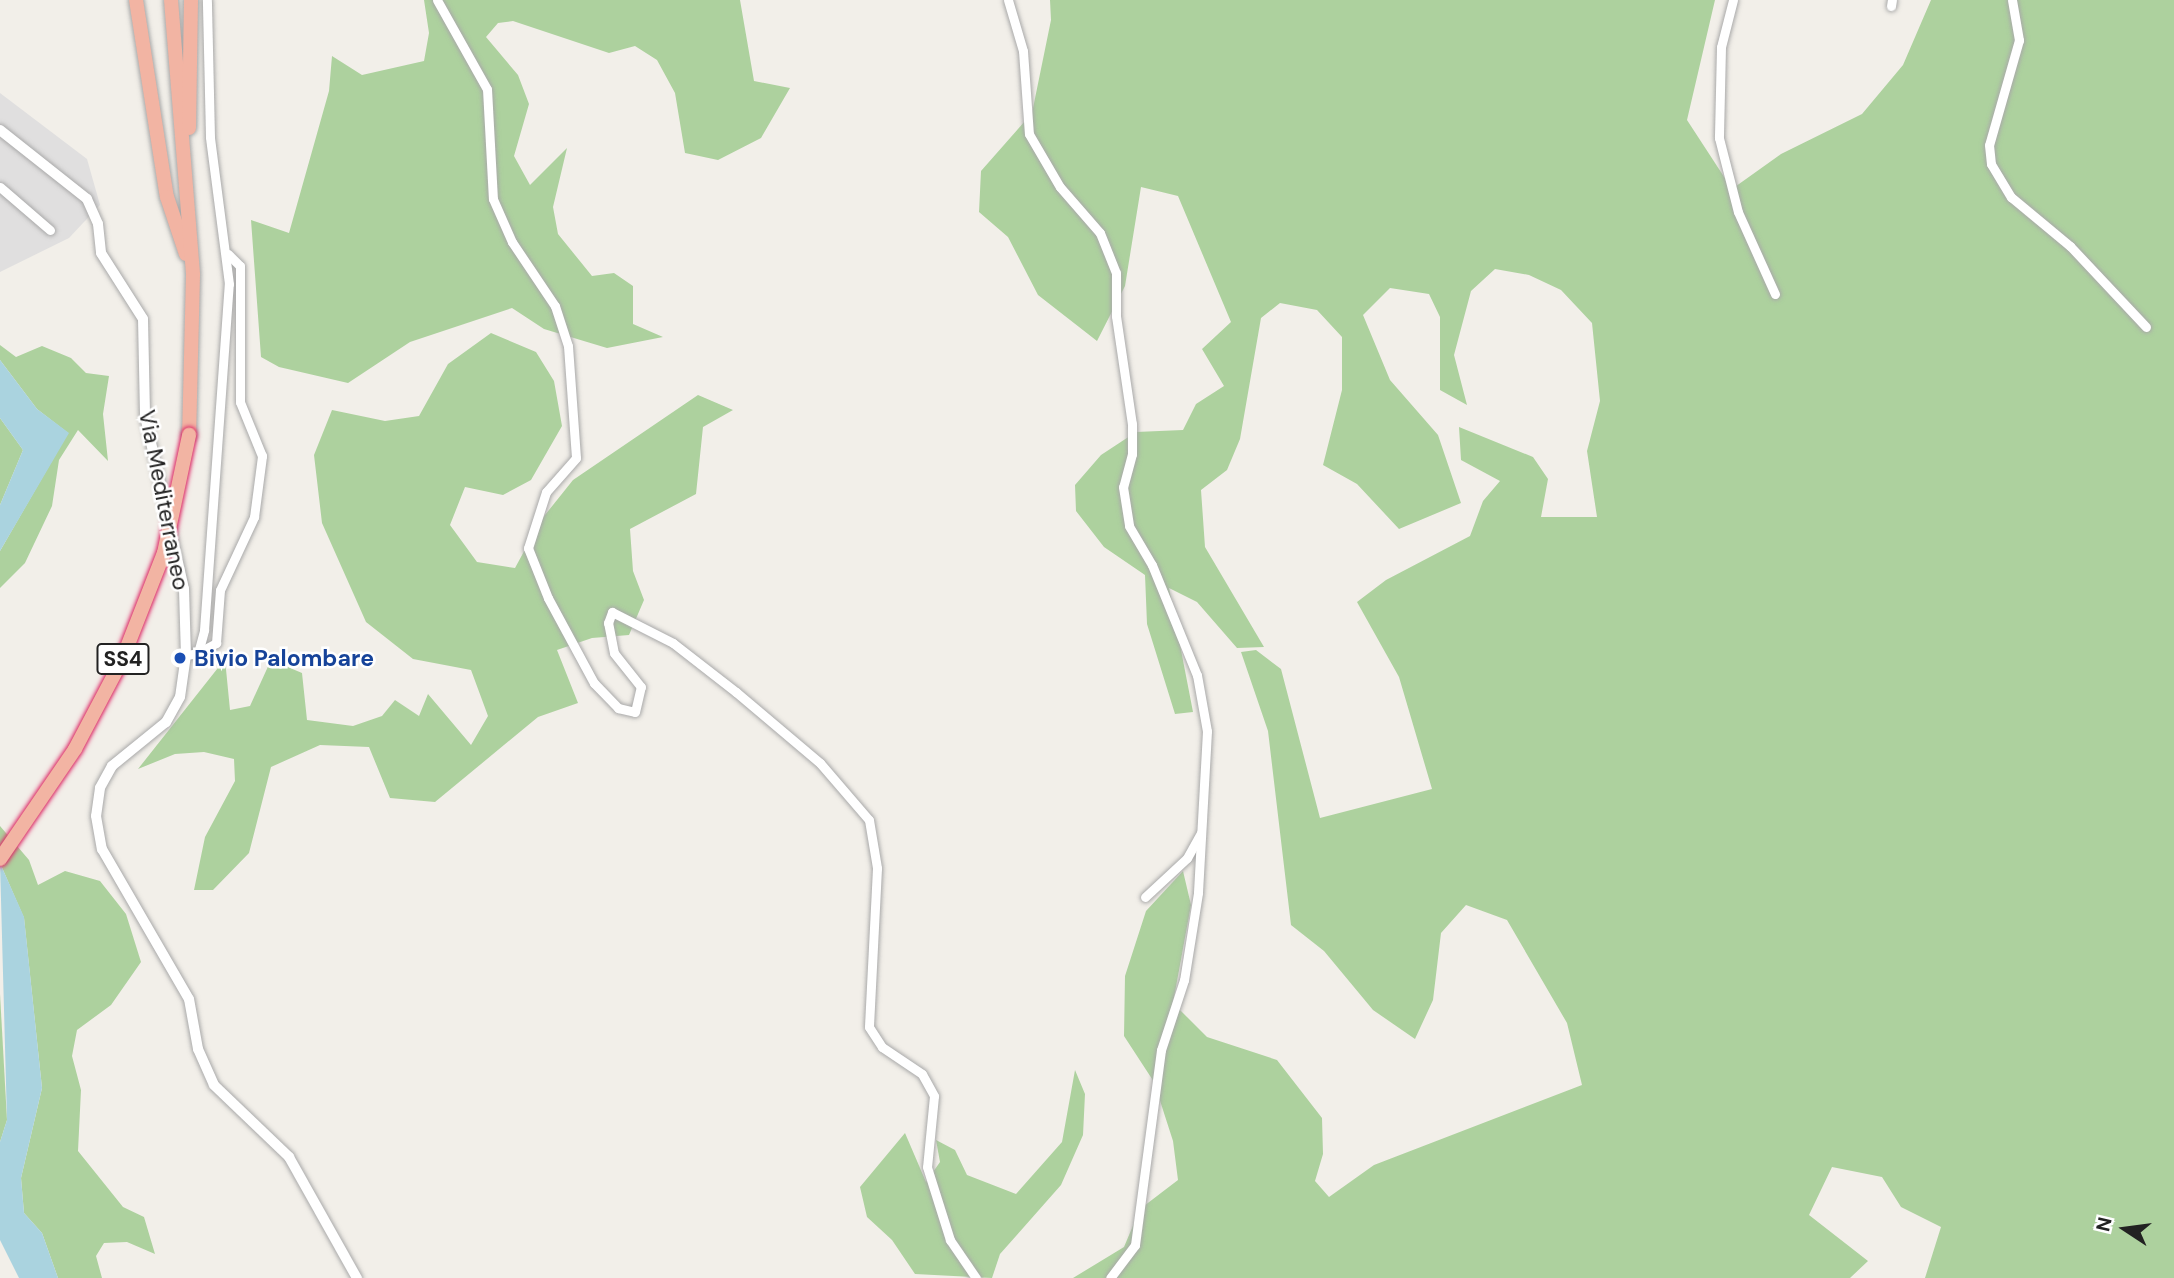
<!DOCTYPE html>
<html>
<head>
<meta charset="utf-8">
<style>
	body { margin:0 }
	#map { position:relative; width:2174px; height:1278px; overflow:hidden; background:#f2efe9; font-family:"DM Sans",sans-serif }
	div>[style] { position:absolute }
	[style*='--x'] { left:calc(var(--x)*1px); top:calc(var(--y)*1px); width:calc(var(--w)*1px); rotate:calc(var(--a)*1deg) }
	.residential>* { inset:0; background:#e0dfdf }
	.forest>* { inset:0; background:#add19e }
	.water>* { inset:0; background:#aad3df }
	.roads { filter:drop-shadow(0 0 2px #a9a9a9) drop-shadow(0 0 2px #a9a9a9) }
	.minor>* { height:9px; margin:-4.5px; padding:0 4.5px; transform-origin:4.5px; border-radius:4.5px; background:#fff }
	.tertiary>* { height:10px; margin:-5px; padding:0 5px; transform-origin:5px; border-radius:5px; background:#fff }
	.trunk>* { height:14px; margin:-7px; padding:0 7px; transform-origin:7px; border-radius:7px; background:#f2b4a3 }
	.bridges { filter:drop-shadow(0 0 2px #dc2a67) drop-shadow(0 0 2px #dc2a67) }
	.trunk-bridge>* { height:14px; margin:-7px; padding:0 7px; transform-origin:7px; border-radius:7px; background:#f2b4a3 }
	.dots>* { width:19px; height:19px; translate:-50% -50%; box-sizing:border-box; border:4px solid #fff; border-radius:50% }
	span { translate:-50% -50%; white-space:nowrap; text-align:center; line-height:1.15; -webkit-text-stroke:5px #fff; paint-order:stroke }
	.shield-label span { padding:2px 5px; background:#fff; border:2px solid; border-radius:5px; -webkit-text-stroke-width:0 }
	.shield-label { font-size:21px; color:#222; font-weight:700 }
	.street-label { font-size:23px; color:#222 }
	.transit-label { font-size:23px; color:#164399; font-weight:700 }
	.left { translate:0 -50%; text-align:left }
	.north { position:absolute; left:2090px; top:1194px; width:70px; height:70px; -webkit-text-stroke:5px #fff; paint-order:stroke; rotate:283deg; font-size:19px; font-weight:700; line-height:28px; text-align:center; color:#222 }
	.north::after { content:''; display:block; margin:auto; width:24px; height:32px; background:#222; clip-path:polygon(50% 0,100% 100%,50% 72%,0 100%) }
</style>
</head>
<body>
<div id="map">
	<div class="residential">
		<i style="clip-path:polygon(0 93px,87px 159px,100px 205px,69px 238px,0 272px)"></i>
	</div>
	<div class="forest">
		<i style="clip-path:polygon(424px 0,740px 0,754px 81px,790px 88px,761px 138px,718px 160px,685px 153px,675px 93px,657px 60px,635px 46px,609px 53px,513px 21px,498px 23px,486px 37px,518px 75px,529px 104px,514px 156px,530px 185px,567px 148px,553px 207px,558px 234px,592px 276px,614px 273px,633px 286px,633px 324px,663px 337px,607px 348px,544px 329px,512px 308px,410px 342px,348px 383px,279px 367px,261px 357px,251px 220px,289px 233px,329px 91px,332px 56px,362px 75px,424px 61px,429px 33px)"></i>
		<i style="clip-path:polygon(1050px 0,1715px 0,1687px 120px,1732px 189px,1781px 154px,1862px 114px,1903px 65px,1931px 0,2174px 0,2174px 1278px,1925px 1278px,1941px 1227px,1901px 1207px,1882px 1177px,1832px 1167px,1809px 1215px,1868px 1261px,1850px 1278px,1073px 1278px,1124px 1247px,1140px 1209px,1178px 1180px,1173px 1141px,1154px 1082px,1124px 1036px,1125px 976px,1146px 911px,1183px 871px,1191px 905px,1173px 1003px,1207px 1037px,1277px 1060px,1322px 1118px,1323px 1154px,1315px 1181px,1329px 1197px,1374px 1165px,1582px 1085px,1567px 1023px,1507px 920px,1466px 905px,1441px 933px,1433px 1000px,1415px 1039px,1373px 1010px,1324px 951px,1291px 925px,1268px 731px,1241px 652px,1256px 650px,1281px 669px,1320px 818px,1432px 789px,1399px 677px,1357px 602px,1386px 580px,1470px 536px,1483px 501px,1500px 481px,1461px 460px,1459px 427px,1533px 457px,1548px 479px,1541px 517px,1597px 517px,1587px 451px,1600px 401px,1592px 323px,1561px 290px,1529px 275px,1495px 269px,1471px 291px,1454px 355px,1467px 405px,1440px 390px,1440px 317px,1429px 294px,1390px 288px,1363px 315px,1390px 380px,1438px 435px,1461px 503px,1399px 529px,1357px 484px,1323px 465px,1342px 390px,1342px 337px,1317px 310px,1280px 303px,1261px 318px,1240px 439px,1227px 470px,1201px 490px,1205px 547px,1264px 647px,1237px 648px,1197px 602px,1169px 588px,1193px 712px,1175px 714px,1147px 624px,1145px 575px,1104px 547px,1076px 511px,1075px 485px,1101px 455px,1136px 432px,1183px 430px,1196px 404px,1224px 386px,1202px 349px,1231px 322px,1178px 196px,1141px 187px,1125px 286px,1097px 341px,1038px 295px,1008px 237px,979px 212px,981px 171px,1032px 113px,1051px 20px)"></i>
		<i style="clip-path:polygon(491px 333px,536px 352px,554px 381px,562px 426px,531px 480px,503px 495px,465px 487px,450px 525px,477px 562px,515px 568px,541px 520px,573px 480px,698px 395px,733px 410px,703px 427px,696px 494px,630px 529px,633px 571px,644px 600px,629px 635px,592px 638px,557px 650px,578px 703px,538px 717px,435px 802px,390px 798px,369px 747px,320px 745px,271px 767px,249px 853px,213px 890px,194px 890px,205px 837px,235px 781px,234px 759px,204px 752px,175px 754px,138px 769px,225px 659px,230px 710px,250px 706px,271px 660px,302px 673px,307px 720px,353px 726px,382px 716px,395px 700px,419px 716px,428px 694px,471px 745px,488px 716px,471px 670px,413px 659px,366px 622px,322px 523px,314px 455px,332px 410px,385px 421px,419px 416px,448px 364px)"></i>
		<i style="clip-path:polygon(0 345px,16px 357px,42px 346px,71px 358px,86px 373px,109px 376px,103px 414px,108px 461px,78px 430px,59px 460px,52px 506px,25px 563px,0 588px,0 551px,68px 433px,37px 409px,0 360px)"></i>
		<i style="clip-path:polygon(0 418px,23px 450px,0 505px)"></i>
		<i style="clip-path:polygon(0 826px,29px 860px,38px 885px,65px 871px,100px 881px,126px 914px,141px 962px,111px 1005px,77px 1030px,72px 1056px,81px 1090px,78px 1151px,123px 1207px,144px 1217px,155px 1254px,127px 1242px,104px 1243px,96px 1256px,102px 1278px,58px 1278px,42px 1233px,24px 1213px,21px 1178px,42px 1088px,24px 918px,0 863px)"></i>
		<i style="clip-path:polygon(0 994px,7px 1120px,0 1142px)"></i>
		<i style="clip-path:polygon(1075px 1070px,1085px 1094px,1083px 1135px,1061px 1185px,1000px 1254px,992px 1278px,915px 1274px,892px 1240px,867px 1217px,860px 1187px,905px 1133px,926px 1182px,940px 1162px,936px 1140px,955px 1150px,967px 1175px,1016px 1194px,1062px 1142px)"></i>
	</div>
	<div class="water">
		<i style="clip-path:polygon(0 360px,37px 409px,69px 433px,0 551px,0 505px,23px 450px,0 418px)"></i>
		<i style="clip-path:polygon(0 863px,24px 917px,42px 1088px,21px 1178px,24px 1213px,42px 1233px,58px 1278px,19px 1278px,0 1240px,0 1142px,7px 1120px)"></i>
	</div>
	<div class="roads">
		<div class="minor">
			<i style="--x:437;--y:0;--w:102;--a:60.7"></i>
			<i style="--x:487;--y:89;--w:110;--a:86.9"></i>
			<i style="--x:493;--y:199;--w:47;--a:66.2"></i>
			<i style="--x:512;--y:242;--w:77;--a:56.1"></i>
			<i style="--x:555;--y:306;--w:42;--a:72"></i>
			<i style="--x:568;--y:346;--w:112;--a:85.9"></i>
			<i style="--x:576;--y:458;--w:45;--a:131.4"></i>
			<i style="--x:546;--y:492;--w:59;--a:107.8"></i>
			<i style="--x:528;--y:548;--w:54;--a:68.2"></i>
			<i style="--x:548;--y:598;--w:97;--a:61.6"></i>
			<i style="--x:594;--y:683;--w:35;--a:46"></i>
			<i style="--x:618;--y:708;--w:17;--a:13"></i>
			<i style="--x:635;--y:712;--w:26;--a:-77"></i>
			<i style="--x:641;--y:687;--w:43;--a:-128.5"></i>
			<i style="--x:614;--y:653;--w:31;--a:-101"></i>
			<i style="--x:608;--y:623;--w:12;--a:-70"></i>
			<i style="--x:612;--y:612;--w:68;--a:26.9"></i>
			<i style="--x:673;--y:643;--w:80;--a:37.9"></i>
			<i style="--x:736;--y:692;--w:110;--a:40.2"></i>
			<i style="--x:820;--y:763;--w:75;--a:49.3"></i>
			<i style="--x:869;--y:820;--w:49;--a:80.5"></i>
			<i style="--x:877;--y:868;--w:159;--a:92.9"></i>
			<i style="--x:869;--y:1027;--w:24;--a:57"></i>
			<i style="--x:882;--y:1047;--w:48;--a:34"></i>
			<i style="--x:922;--y:1074;--w:25;--a:61"></i>
			<i style="--x:934;--y:1096;--w:71;--a:95.6"></i>
			<i style="--x:927;--y:1167;--w:77;--a:72.5"></i>
			<i style="--x:950;--y:1240;--w:46;--a:55.6"></i>
			<i style="--x:1008;--y:0;--w:53;--a:73.6"></i>
			<i style="--x:1023;--y:51;--w:83;--a:85.9"></i>
			<i style="--x:1029;--y:134;--w:61;--a:59.7"></i>
			<i style="--x:1060;--y:187;--w:61;--a:49"></i>
			<i style="--x:1100;--y:233;--w:43;--a:68.2"></i>
			<i style="--x:1116;--y:273;--w:43;--a:90"></i>
			<i style="--x:1116;--y:316;--w:109;--a:81.6"></i>
			<i style="--x:1132;--y:424;--w:30;--a:90"></i>
			<i style="--x:1132;--y:454;--w:34;--a:105"></i>
			<i style="--x:1123;--y:487;--w:39;--a:81"></i>
			<i style="--x:1129;--y:526;--w:45;--a:59.5"></i>
			<i style="--x:1152;--y:565;--w:119;--a:67.8"></i>
			<i style="--x:1197;--y:675;--w:57;--a:79.9"></i>
			<i style="--x:1207;--y:731;--w:162;--a:93.2"></i>
			<i style="--x:1198;--y:893;--w:88;--a:99.1"></i>
			<i style="--x:1184;--y:980;--w:74;--a:108.2"></i>
			<i style="--x:1161;--y:1050;--w:197;--a:97.6"></i>
			<i style="--x:1135;--y:1245;--w:41;--a:127.1"></i>
			<i style="--x:1733;--y:0;--w:49;--a:104.3"></i>
			<i style="--x:1721;--y:47;--w:91;--a:91.3"></i>
			<i style="--x:1719;--y:138;--w:76;--a:75.6"></i>
			<i style="--x:1738;--y:212;--w:90;--a:65.7"></i>
			<i style="--x:2012;--y:0;--w:41;--a:80.1"></i>
			<i style="--x:2019;--y:40;--w:109;--a:105.9"></i>
			<i style="--x:1989;--y:145;--w:19;--a:84"></i>
			<i style="--x:1991;--y:164;--w:39;--a:59"></i>
			<i style="--x:2011;--y:197;--w:77;--a:39.7"></i>
			<i style="--x:2070;--y:246;--w:111;--a:46.8"></i>
			<i style="--x:1891;--y:6;--w:6;--a:-81"></i>
			<i style="--x:0;--y:187;--w:66;--a:40.7"></i>
			<i style="--x:198;--y:653;--w:21;--a:-29"></i>
			<i style="--x:216;--y:643;--w:53;--a:-85.7"></i>
			<i style="--x:220;--y:590;--w:81;--a:-65"></i>
			<i style="--x:254;--y:517;--w:62;--a:-82.5"></i>
			<i style="--x:262;--y:456;--w:58;--a:-112.2"></i>
			<i style="--x:240;--y:402;--w:136;--a:-90"></i>
			<i style="--x:240;--y:266;--w:17;--a:-135"></i>
			<i style="--x:186;--y:655;--w:12;--a:-9"></i>
			<i style="--x:198;--y:653;--w:24;--a:-75"></i>
			<i style="--x:204;--y:630;--w:347;--a:-85.9"></i>
			<i style="--x:229;--y:284;--w:148;--a:-97.4"></i>
			<i style="--x:210;--y:137;--w:137;--a:-91.3"></i>
			<i style="--x:1145;--y:897;--w:57;--a:-42.9"></i>
			<i style="--x:1187;--y:858;--w:29;--a:-61"></i>
		</div>
		<div class="tertiary">
			<i style="--x:0;--y:130;--w:111;--a:38.4"></i>
			<i style="--x:87;--y:199;--w:27;--a:66"></i>
			<i style="--x:98;--y:224;--w:29;--a:84"></i>
			<i style="--x:101;--y:253;--w:78;--a:57.5"></i>
			<i style="--x:143;--y:319;--w:97;--a:88.8"></i>
			<i style="--x:145;--y:416;--w:177;--a:77.3"></i>
			<i style="--x:184;--y:589;--w:66;--a:88.3"></i>
			<i style="--x:186;--y:655;--w:42;--a:98.1"></i>
			<i style="--x:180;--y:697;--w:29;--a:119"></i>
			<i style="--x:166;--y:722;--w:70;--a:140.8"></i>
			<i style="--x:112;--y:766;--w:25;--a:119"></i>
			<i style="--x:100;--y:788;--w:28;--a:98"></i>
			<i style="--x:96;--y:816;--w:34;--a:80"></i>
			<i style="--x:102;--y:849;--w:173;--a:59.9"></i>
			<i style="--x:189;--y:999;--w:51;--a:79.8"></i>
			<i style="--x:198;--y:1049;--w:39;--a:66"></i>
			<i style="--x:214;--y:1085;--w:104;--a:43.8"></i>
			<i style="--x:289;--y:1157;--w:139;--a:60.7"></i>
		</div>
		<div class="trunk">
			<i style="--x:136;--y:0;--w:199;--a:81.1"></i>
			<i style="--x:167;--y:197;--w:60;--a:71.6"></i>
			<i style="--x:171;--y:0;--w:276;--a:85.4"></i>
			<i style="--x:193;--y:275;--w:160;--a:91.4"></i>
			<i style="--x:189;--y:128;--w:128;--a:-89.1"></i>
		</div>
	</div>
	<div class="bridges">
		<div class="trunk-bridge">
			<i style="--x:0;--y:859;--w:133;--a:-55.7"></i>
			<i style="--x:75;--y:749;--w:101;--a:-62.2"></i>
			<i style="--x:122;--y:660;--w:115;--a:-68.6"></i>
			<i style="--x:164;--y:553;--w:121;--a:-78"></i>
		</div>
	</div>
	<div class="dots">
		<i style="left:180px;top:658px;background:#1a4fb4"></i>
	</div>
	<div class="shield-label">
		<span style="left:123px;top:659px">SS4</span>
	</div>
	<div class="street-label">
		<span style="left:164px;top:500px;rotate:79deg">Via Mediterraneo</span>
	</div>
	<div class="transit-label">
		<span class="left" style="left:194px;top:658px">Bivio Palombare</span>
	</div>
	<div class="north">N</div>
</div>
</body>
</html>
